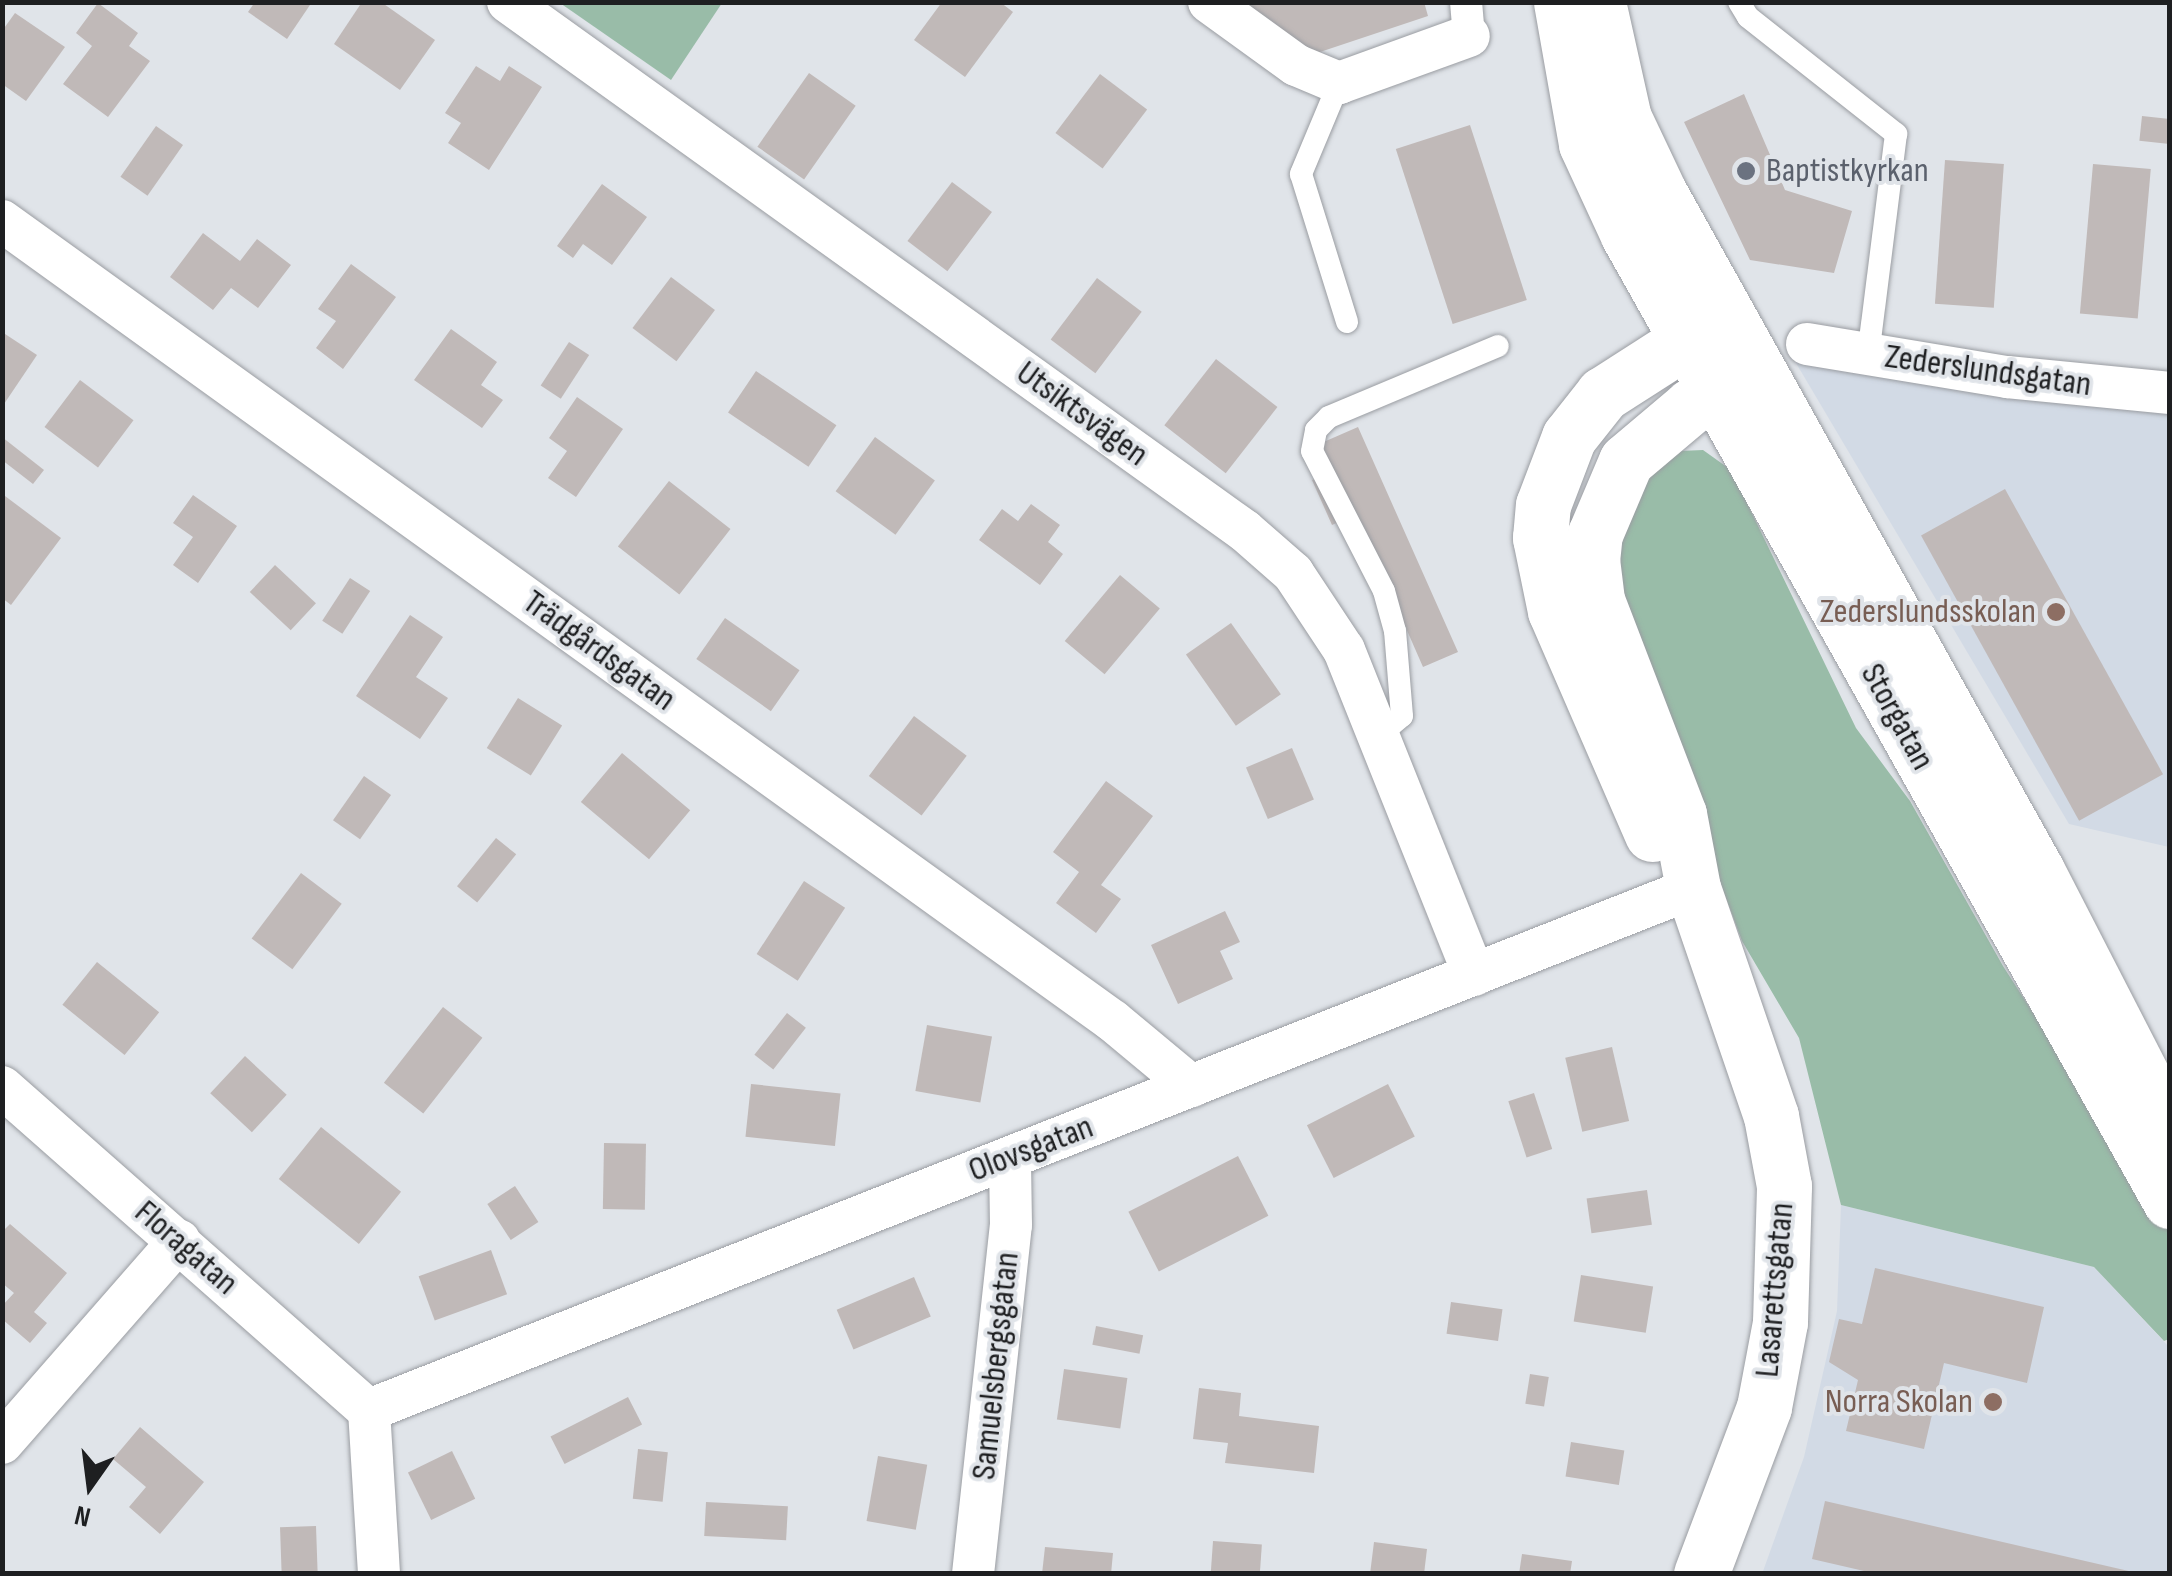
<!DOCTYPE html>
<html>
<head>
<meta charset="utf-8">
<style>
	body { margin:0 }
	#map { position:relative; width:2172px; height:1576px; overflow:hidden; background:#e0e4e9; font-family:"Sofia Sans Condensed",sans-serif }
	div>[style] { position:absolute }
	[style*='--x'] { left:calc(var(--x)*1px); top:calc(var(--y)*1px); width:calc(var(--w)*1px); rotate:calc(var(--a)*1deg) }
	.built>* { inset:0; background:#d2dae5 }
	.green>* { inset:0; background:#99bca8 }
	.building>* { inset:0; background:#c0b9b8; transform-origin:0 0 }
	.roads { filter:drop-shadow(0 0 2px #9a9da2) drop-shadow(0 0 2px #9a9da2) }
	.service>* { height:22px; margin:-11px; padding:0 11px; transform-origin:11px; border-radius:11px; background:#fff }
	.pedestrian>* { height:32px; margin:-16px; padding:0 16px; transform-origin:16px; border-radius:16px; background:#fff }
	.minor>* { height:42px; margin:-21px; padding:0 21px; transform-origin:21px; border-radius:21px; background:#fff }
	.tertiary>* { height:55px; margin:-27.5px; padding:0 27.5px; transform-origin:27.5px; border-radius:27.5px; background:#fff }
	.secondary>* { height:55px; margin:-27.5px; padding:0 27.5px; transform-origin:27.5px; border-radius:27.5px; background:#fff }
	.dots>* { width:28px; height:28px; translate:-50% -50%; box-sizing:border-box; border:5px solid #e0e4e9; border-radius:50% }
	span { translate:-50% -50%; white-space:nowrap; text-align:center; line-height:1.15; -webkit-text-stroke:8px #e0e4e9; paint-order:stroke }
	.worship-label { font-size:35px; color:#5b616d }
	.left { translate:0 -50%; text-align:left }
	.street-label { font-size:35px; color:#1e1f21 }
	.education-label { font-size:35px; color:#785e54 }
	.right { translate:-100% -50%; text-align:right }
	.frame { position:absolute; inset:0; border:5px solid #1e1f21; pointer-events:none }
	.north { position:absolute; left:40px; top:1436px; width:100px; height:100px; -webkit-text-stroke:8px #e0e4e9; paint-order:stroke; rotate:194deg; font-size:28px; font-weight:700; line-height:40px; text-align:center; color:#1e1f21 }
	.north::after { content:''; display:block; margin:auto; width:35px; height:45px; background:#1e1f21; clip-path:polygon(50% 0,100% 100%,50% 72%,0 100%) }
</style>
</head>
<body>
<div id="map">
	<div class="built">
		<i style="clip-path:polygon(1793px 358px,2169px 399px,2169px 847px,2069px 824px)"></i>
		<i style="clip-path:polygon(1841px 1205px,2094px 1267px,2169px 1347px,2169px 1573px,1762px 1574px,1804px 1457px,1837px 1311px)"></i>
	</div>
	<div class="green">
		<i style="clip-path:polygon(560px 3px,722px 3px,671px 80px)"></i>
		<i style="clip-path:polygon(1703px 450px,1731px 470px,1856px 728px,1910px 801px,2003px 966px,2169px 1225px,2169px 1339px,2164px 1341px,2094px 1267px,1841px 1205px,1799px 1038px,1742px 941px,1632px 647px,1613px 544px,1632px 487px,1680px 451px)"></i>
	</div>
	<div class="building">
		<i style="clip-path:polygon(255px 2px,312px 2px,287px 39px,248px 12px)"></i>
		<i style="clip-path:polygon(362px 2px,381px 2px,435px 40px,400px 90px,334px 44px)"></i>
		<i style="clip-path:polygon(942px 2px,1000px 2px,1013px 12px,965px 77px,914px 40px)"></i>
		<i style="clip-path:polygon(1239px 2px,1424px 2px,1428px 16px,1305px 57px)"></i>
		<i style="clip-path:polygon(98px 3px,138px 33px,129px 46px,150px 61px,108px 117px,63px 84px,92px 46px,76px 33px)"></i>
		<i style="clip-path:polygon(15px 13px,65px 47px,26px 101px,2px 84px,2px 31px)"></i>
		<i style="clip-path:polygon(476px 66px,500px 81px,509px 66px,542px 87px,489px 170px,448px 143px,461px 123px,445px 113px)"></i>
		<i style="left:809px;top:73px;width:57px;height:90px;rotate:35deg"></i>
		<i style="left:1100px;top:74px;width:59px;height:74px;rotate:37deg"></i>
		<i style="clip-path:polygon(1744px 94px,1785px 190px,1852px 211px,1834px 273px,1750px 260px,1684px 122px)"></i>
		<i style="left:2142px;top:116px;width:28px;height:25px;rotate:6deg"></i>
		<i style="left:1470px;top:125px;width:184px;height:78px;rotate:72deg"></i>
		<i style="left:156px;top:126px;width:33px;height:62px;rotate:35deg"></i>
		<i style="left:1945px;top:160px;width:59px;height:144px;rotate:4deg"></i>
		<i style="left:2093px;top:164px;width:58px;height:150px;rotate:5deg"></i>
		<i style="left:952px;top:182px;width:50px;height:74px;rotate:37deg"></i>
		<i style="clip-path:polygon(602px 184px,647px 217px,612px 265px,583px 244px,573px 258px,557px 246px)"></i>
		<i style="clip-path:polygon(203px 233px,240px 261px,257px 239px,291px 265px,258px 308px,231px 288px,213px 310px,170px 277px)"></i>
		<i style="clip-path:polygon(351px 264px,396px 297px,343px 369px,316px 348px,336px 321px,318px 309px)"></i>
		<i style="left:671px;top:277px;width:55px;height:64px;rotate:37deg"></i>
		<i style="left:1097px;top:278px;width:56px;height:77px;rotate:37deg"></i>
		<i style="clip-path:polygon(451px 329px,497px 362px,481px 385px,503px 400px,482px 428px,414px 380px)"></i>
		<i style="clip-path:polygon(2px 332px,37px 355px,2px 407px)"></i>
		<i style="left:569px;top:342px;width:24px;height:52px;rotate:33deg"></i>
		<i style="left:1216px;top:359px;width:78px;height:84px;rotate:38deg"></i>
		<i style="left:756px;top:371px;width:97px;height:50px;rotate:34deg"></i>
		<i style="left:80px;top:380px;width:67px;height:59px;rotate:37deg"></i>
		<i style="clip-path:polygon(577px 397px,623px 429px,576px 497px,548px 478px,567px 451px,549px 438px)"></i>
		<i style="clip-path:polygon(1358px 427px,1458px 652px,1423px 667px,1356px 514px,1332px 525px,1312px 480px,1331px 472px,1319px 444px)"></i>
		<i style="clip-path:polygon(2px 437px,44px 470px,33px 484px,2px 460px)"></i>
		<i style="left:875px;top:437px;width:74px;height:67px;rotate:36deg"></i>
		<i style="left:669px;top:481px;width:78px;height:83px;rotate:38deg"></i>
		<i style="left:2005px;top:489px;width:326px;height:96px;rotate:61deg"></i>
		<i style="clip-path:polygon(193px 495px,237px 526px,198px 583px,173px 565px,193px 537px,173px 523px)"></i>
		<i style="clip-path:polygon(5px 496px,61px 538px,11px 605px,2px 598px)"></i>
		<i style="clip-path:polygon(1031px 504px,1060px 525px,1048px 542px,1063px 554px,1040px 585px,979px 540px,1002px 509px,1018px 521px)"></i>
		<i style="left:275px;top:565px;width:56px;height:37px;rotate:43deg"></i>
		<i style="left:1120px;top:575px;width:52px;height:86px;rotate:40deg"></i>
		<i style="left:350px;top:578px;width:24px;height:51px;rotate:33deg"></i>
		<i style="clip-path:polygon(410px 615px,443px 637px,416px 677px,448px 698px,420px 739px,356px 696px)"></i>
		<i style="left:725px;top:618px;width:91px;height:50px;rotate:35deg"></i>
		<i style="left:1231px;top:623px;width:87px;height:55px;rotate:55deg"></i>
		<i style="left:518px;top:698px;width:52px;height:59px;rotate:32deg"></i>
		<i style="left:914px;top:716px;width:66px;height:75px;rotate:37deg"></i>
		<i style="left:1292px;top:748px;width:56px;height:50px;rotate:67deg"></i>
		<i style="left:622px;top:753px;width:89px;height:64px;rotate:40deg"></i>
		<i style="left:364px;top:776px;width:33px;height:54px;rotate:35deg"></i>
		<i style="clip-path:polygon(1106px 781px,1153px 816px,1101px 885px,1121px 899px,1096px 933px,1056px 903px,1079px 872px,1053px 852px)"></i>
		<i style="left:496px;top:838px;width:26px;height:62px;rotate:39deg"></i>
		<i style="left:301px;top:873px;width:51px;height:82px;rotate:37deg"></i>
		<i style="left:804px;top:881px;width:49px;height:87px;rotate:33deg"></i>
		<i style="clip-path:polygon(1225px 911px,1240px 942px,1220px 951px,1233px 979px,1178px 1004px,1151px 945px)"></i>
		<i style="left:97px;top:962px;width:80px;height:55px;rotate:39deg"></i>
		<i style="left:443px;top:1007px;width:50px;height:96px;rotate:38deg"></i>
		<i style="left:787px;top:1013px;width:24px;height:53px;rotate:38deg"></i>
		<i style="left:927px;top:1025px;width:66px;height:67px;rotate:10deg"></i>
		<i style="left:1612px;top:1047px;width:76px;height:48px;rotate:77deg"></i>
		<i style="left:245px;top:1056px;width:57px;height:51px;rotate:43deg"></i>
		<i style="left:751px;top:1084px;width:90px;height:53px;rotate:6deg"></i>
		<i style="left:1388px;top:1084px;width:59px;height:91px;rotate:63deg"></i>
		<i style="left:1534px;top:1093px;width:59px;height:27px;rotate:72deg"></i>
		<i style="left:321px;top:1127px;width:103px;height:67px;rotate:39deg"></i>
		<i style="left:604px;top:1143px;width:42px;height:66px;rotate:1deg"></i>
		<i style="left:1238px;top:1156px;width:67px;height:123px;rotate:63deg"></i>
		<i style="left:515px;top:1186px;width:43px;height:33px;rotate:57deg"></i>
		<i style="left:1647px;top:1190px;width:35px;height:61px;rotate:82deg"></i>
		<i style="clip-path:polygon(10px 1224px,67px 1273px,34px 1312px,47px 1323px,30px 1343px,2px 1319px,2px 1306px,14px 1293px,2px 1283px,2px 1232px)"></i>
		<i style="left:491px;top:1250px;width:47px;height:77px;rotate:70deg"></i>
		<i style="clip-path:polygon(1875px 1268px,2044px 1307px,2027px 1383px,1944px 1363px,1924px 1449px,1846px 1431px,1858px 1380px,1829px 1362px,1839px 1319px,1862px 1324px)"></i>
		<i style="left:1581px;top:1275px;width:73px;height:47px;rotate:9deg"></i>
		<i style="left:914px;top:1277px;width:43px;height:84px;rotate:67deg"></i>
		<i style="left:1451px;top:1302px;width:52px;height:32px;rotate:8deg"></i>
		<i style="left:1096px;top:1326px;width:48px;height:19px;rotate:11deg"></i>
		<i style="left:1064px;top:1369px;width:64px;height:51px;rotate:8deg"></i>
		<i style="left:1530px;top:1374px;width:19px;height:30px;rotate:9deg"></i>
		<i style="clip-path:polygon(1199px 1388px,1241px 1393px,1239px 1416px,1319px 1426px,1314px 1473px,1225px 1463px,1228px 1443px,1193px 1439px)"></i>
		<i style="left:628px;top:1397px;width:31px;height:87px;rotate:63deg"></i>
		<i style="clip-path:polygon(140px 1427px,204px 1482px,160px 1534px,129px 1507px,146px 1487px,113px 1459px)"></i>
		<i style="left:1571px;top:1442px;width:54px;height:35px;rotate:9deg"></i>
		<i style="left:638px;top:1449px;width:30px;height:50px;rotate:6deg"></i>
		<i style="left:452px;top:1451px;width:53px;height:49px;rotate:64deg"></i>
		<i style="left:878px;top:1456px;width:50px;height:66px;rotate:10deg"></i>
		<i style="clip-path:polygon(1825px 1501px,2133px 1572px,2133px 1574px,1877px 1574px,1812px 1559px)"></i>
		<i style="left:706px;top:1502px;width:82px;height:34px;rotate:3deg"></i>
		<i style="left:316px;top:1526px;width:48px;height:36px;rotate:88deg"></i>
		<i style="left:1213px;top:1541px;width:49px;height:33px;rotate:4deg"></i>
		<i style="clip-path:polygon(1374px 1542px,1427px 1549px,1424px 1574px,1370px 1574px)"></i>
		<i style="clip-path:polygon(1045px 1547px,1113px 1553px,1111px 1574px,1042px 1574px)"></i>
		<i style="clip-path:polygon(1522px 1554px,1572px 1561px,1570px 1574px,1519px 1574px)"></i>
	</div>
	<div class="roads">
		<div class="service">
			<i style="--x:1739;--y:2;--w:17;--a:59"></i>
			<i style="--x:1748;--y:17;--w:189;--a:38.3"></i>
			<i style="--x:1896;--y:134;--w:223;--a:97.2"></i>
			<i style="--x:1339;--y:83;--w:99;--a:112.7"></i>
			<i style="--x:1301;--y:174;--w:155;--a:72.7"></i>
			<i style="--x:1378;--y:736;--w:31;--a:-40"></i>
			<i style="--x:1402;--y:716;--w:85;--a:-94.7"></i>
			<i style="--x:1395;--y:631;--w:41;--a:-105.4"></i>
			<i style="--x:1384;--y:591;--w:157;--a:-117.2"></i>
			<i style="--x:1312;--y:451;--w:21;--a:-79"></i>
			<i style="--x:1316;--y:430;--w:18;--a:-45"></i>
			<i style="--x:1329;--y:417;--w:183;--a:-22.8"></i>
		</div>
		<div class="pedestrian">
			<i style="--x:1466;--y:2;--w:34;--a:85"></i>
		</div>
		<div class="minor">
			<i style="--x:508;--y:2;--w:907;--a:35.67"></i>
			<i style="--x:1245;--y:531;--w:64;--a:41.2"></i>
			<i style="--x:1293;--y:573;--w:92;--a:56.5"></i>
			<i style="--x:1344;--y:650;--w:350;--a:68.2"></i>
			<i style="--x:1209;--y:2;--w:107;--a:35.9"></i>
			<i style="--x:1296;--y:65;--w:47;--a:22.7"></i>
			<i style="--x:1339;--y:83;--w:138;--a:-19.9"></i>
			<i style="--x:2;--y:221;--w:1369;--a:35.76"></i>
			<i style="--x:1113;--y:1021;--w:102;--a:39.8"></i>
			<i style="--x:1807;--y:344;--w:203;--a:9.4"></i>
			<i style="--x:2007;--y:377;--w:164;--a:5.6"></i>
			<i style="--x:2;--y:1087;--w:489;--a:41.4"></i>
			<i style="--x:369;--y:1410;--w:1423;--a:-21.52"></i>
			<i style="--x:369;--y:1410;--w:164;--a:86.5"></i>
			<i style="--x:2;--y:1443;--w:269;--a:-48.8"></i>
			<i style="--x:973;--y:1574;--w:351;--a:-83.8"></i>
			<i style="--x:1011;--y:1225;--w:67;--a:-90.9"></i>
		</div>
		<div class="tertiary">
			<i style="--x:1652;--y:834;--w:243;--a:-113.5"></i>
			<i style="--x:1555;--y:611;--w:75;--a:-101.6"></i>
			<i style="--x:1540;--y:538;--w:33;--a:-85"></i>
			<i style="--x:1543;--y:505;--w:73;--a:-69.1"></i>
			<i style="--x:1569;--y:437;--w:55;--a:-51.7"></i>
			<i style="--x:1603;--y:394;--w:146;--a:-32.7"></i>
			<i style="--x:1701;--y:1574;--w:178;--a:-69.3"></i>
			<i style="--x:1764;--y:1407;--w:86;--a:-79.3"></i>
			<i style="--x:1780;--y:1322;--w:136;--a:-88.3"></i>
			<i style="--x:1784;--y:1186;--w:71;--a:-100.5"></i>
			<i style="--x:1771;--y:1116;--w:241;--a:-108.9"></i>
			<i style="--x:1693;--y:888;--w:75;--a:-100.7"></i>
			<i style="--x:1679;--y:814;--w:229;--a:-111"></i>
			<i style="--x:1597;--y:600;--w:39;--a:-97"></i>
			<i style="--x:1592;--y:561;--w:27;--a:-84"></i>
			<i style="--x:1595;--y:534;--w:79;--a:-67"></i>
			<i style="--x:1626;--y:461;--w:85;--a:-40.2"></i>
			<i style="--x:1691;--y:406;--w:75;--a:-31.4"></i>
		</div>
		<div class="secondary">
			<i style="--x:1561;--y:2;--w:144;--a:80"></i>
			<i style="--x:1586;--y:144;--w:100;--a:65.2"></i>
			<i style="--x:1628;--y:235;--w:1108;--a:60.7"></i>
			<i style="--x:1598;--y:2;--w:119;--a:77.4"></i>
			<i style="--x:1624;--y:118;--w:84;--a:64.7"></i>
			<i style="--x:1660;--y:194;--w:775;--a:60.89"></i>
			<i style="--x:2037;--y:871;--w:291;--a:62.8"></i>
		</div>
	</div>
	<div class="dots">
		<i style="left:1746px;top:171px;background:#6b7280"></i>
		<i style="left:2056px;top:612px;background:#8d6e63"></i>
		<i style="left:1993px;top:1402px;background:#8d6e63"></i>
	</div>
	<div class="worship-label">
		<span class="left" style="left:1766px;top:171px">Baptistkyrkan</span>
	</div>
	<div class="street-label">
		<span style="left:1988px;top:371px;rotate:8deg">Zederslundsgatan</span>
		<span style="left:1082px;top:414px;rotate:36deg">Utsiktsvägen</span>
		<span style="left:599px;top:651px;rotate:36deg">Trädgårdsgatan</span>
		<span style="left:1897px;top:717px;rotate:61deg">Storgatan</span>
		<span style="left:1031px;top:1149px;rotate:-21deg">Olovsgatan</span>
		<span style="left:186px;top:1248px;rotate:41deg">Floragatan</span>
		<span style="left:1775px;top:1290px;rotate:-85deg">Lasarettsgatan</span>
		<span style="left:996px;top:1366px;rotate:-84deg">Samuelsbergsgatan</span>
	</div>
	<div class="education-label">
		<span class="right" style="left:2036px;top:612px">Zederslundsskolan</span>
		<span class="right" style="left:1973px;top:1402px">Norra Skolan</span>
	</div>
	<div class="frame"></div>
	<div class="north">N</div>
</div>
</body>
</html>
